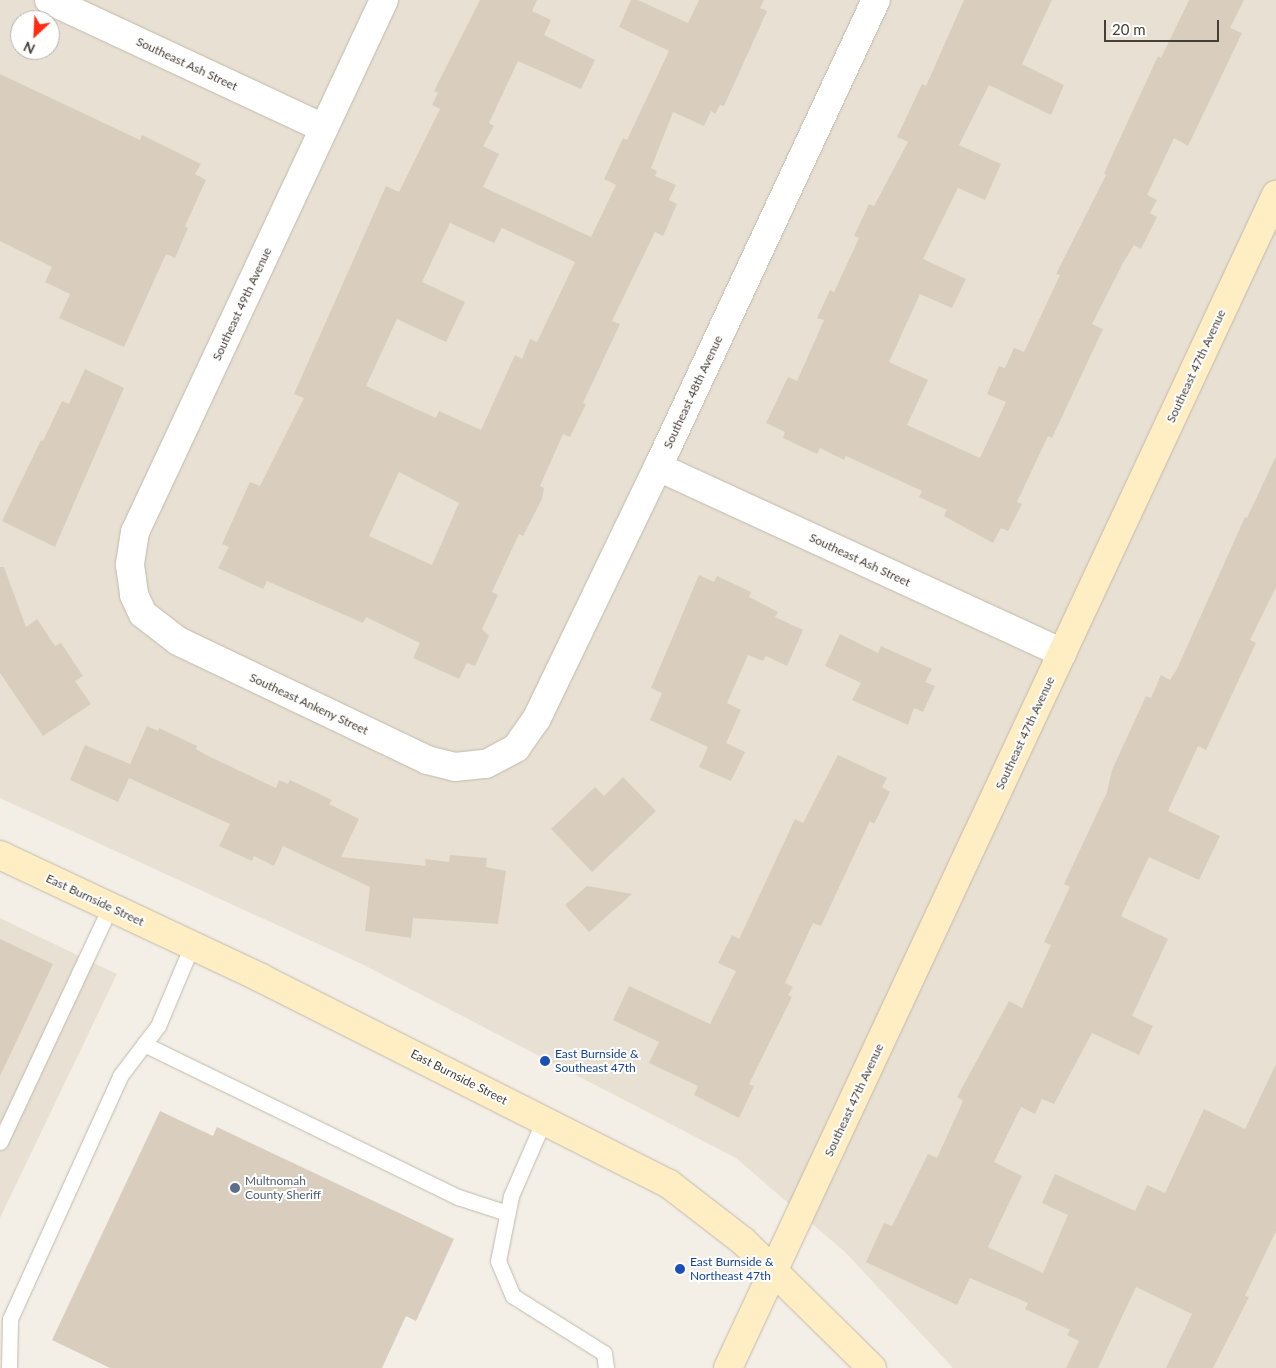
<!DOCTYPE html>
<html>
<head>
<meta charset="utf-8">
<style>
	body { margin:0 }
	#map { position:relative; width:1276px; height:1368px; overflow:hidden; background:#f3efe6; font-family:Lato,sans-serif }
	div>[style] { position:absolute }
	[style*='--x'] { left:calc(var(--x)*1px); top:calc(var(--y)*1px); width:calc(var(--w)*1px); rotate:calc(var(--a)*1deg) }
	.residential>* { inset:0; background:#e8e1d3 }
	.building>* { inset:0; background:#d9cdbe }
	.roads { filter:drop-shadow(0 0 1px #c2b9ab) drop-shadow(0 0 1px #c2b9ab) }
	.lane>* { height:15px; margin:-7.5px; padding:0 7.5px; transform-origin:7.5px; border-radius:7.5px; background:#fff }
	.street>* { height:28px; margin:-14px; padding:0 14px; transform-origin:14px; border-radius:14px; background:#fff }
	.secondary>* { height:28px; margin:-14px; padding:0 14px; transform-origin:14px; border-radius:14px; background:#ffeec4 }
	.dots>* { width:14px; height:14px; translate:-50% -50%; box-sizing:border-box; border:2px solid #fff; border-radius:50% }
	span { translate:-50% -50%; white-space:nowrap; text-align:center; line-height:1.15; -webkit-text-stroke:4px #fff; paint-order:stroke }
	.street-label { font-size:12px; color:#463f35 }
	.transit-label { font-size:12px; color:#164399 }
	.left { translate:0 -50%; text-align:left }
	.service-label { font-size:12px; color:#4e5e75 }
	.north { position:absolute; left:10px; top:10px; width:50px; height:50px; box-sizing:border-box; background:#fff; border:1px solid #b5b2ae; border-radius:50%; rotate:205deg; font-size:14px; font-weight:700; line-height:20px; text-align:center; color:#463f35 }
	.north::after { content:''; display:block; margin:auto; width:18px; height:22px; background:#ff2c11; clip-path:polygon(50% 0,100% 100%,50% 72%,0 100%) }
	.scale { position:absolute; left:1104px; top:20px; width:115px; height:22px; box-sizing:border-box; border:2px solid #463f35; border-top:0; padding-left:6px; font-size:15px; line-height:18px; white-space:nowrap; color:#463f35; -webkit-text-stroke:4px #fff; paint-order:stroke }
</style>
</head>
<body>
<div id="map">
	<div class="residential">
		<i style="clip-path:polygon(evenodd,0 0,1276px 0,1276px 1368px,953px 1368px,846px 1253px,736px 1158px,364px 965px,0 798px,0 0,20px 20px,50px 20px,50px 50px,20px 50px,20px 20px)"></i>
		<i style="clip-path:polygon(0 918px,117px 974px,0 1218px)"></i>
	</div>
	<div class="building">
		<i style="clip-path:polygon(evenodd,480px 0,537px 0,532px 11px,551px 20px,544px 35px,595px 60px,581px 89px,518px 61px,489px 123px,494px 126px,483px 146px,499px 154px,483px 187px,591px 237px,616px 185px,604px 179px,623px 138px,627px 140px,669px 51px,619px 27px,631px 0,638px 0,688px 23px,699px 0,764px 0,760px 8px,767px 11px,724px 106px,720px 105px,715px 114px,711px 111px,704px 126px,673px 112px,651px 168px,657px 171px,655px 176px,676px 185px,669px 200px,677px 204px,663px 236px,655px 232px,612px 321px,620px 324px,583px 403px,586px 404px,570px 437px,563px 434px,540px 486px,544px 488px,542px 499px,523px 536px,519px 534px,492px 592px,498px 595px,482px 629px,489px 636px,475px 666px,467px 663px,459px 679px,413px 658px,420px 643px,366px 617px,363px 623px,267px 581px,263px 589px,218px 568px,229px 547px,222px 544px,250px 482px,260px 486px,304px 398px,294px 394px,386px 186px,399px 192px,440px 109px,432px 105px,438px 93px,434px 91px,480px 0,450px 223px,494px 243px,502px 228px,575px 262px,537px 342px,530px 339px,522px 359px,515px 355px,481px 430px,439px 411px,436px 418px,366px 386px,397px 319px,446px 342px,465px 302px,422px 282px,450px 223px,480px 0,399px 472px,459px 503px,432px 565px,369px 536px,399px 472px)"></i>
		<i style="clip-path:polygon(964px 0,1052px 0,1022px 64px,1064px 85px,1051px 115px,989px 85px,959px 145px,1001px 164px,985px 200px,958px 188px,923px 259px,966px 279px,952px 308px,920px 294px,889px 362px,928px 380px,907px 425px,980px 458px,1006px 402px,987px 394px,999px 366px,1005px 368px,1014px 348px,1024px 352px,1060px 275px,1056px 274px,1106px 175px,1104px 173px,1158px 56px,1161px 58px,1189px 0,1244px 0,1230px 28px,1242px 33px,1188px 146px,1174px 138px,1147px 195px,1157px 200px,1150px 213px,1157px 217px,1141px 249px,1134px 245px,1123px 263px,1092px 324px,1103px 329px,1052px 438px,1048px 436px,1017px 502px,1022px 504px,1008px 531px,1001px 528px,993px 543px,944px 516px,947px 510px,919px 497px,922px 491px,846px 456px,844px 460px,820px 448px,817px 454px,783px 438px,785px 432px,766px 423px,788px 377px,797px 381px,824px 320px,817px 318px,830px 290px,834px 292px,859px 238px,854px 236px,869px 204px,874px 206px,908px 142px,897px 137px,922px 84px,926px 86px)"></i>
		<i style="clip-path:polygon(0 74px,140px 140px,142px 135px,201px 164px,195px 174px,206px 180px,185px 226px,188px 228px,175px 258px,166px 254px,124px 347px,59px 318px,70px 294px,45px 282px,52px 267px,0 241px)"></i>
		<i style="clip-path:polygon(85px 369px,124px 388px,55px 547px,2px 521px,41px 440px,43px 441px,62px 401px,69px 404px)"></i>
		<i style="clip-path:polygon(1276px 456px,1276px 587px,1250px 640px,1256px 643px,1206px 750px,1198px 746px,1168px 811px,1220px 836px,1199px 880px,1149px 857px,1121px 916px,1168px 939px,1132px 1016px,1153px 1026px,1139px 1055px,1092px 1033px,1054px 1104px,1042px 1099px,1035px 1114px,1021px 1107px,994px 1162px,1022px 1176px,988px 1247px,1043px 1273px,1068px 1215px,1042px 1203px,1055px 1174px,1135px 1211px,1147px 1185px,1165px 1193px,1204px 1109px,1245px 1129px,1276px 1064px,1276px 1231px,1245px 1296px,1249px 1297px,1213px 1368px,1166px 1368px,1192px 1314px,1136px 1287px,1098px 1368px,1066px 1368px,1079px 1341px,1067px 1335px,1070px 1330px,1025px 1309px,1028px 1303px,970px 1278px,957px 1305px,866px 1262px,884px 1223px,892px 1226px,928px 1154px,937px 1158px,963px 1101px,957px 1097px,1009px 1001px,1022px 1008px,1051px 945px,1044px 942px,1070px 887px,1064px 884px,1107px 792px,1112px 770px,1146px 696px,1151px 698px,1161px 675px,1170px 680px,1177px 669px,1245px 517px,1247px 518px)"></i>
		<i style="clip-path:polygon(0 567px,4px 567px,26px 627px,37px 619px,55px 646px,61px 643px,83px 676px,75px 681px,91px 704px,43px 736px,0 673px)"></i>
		<i style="clip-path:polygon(699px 575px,714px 582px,717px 576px,751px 592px,749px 597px,778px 612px,775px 617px,803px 630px,787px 666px,766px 656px,763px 661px,748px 655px,727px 703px,741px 710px,726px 743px,745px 752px,731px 781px,699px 767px,708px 747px,650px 720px,662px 693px,651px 688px)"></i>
		<i style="clip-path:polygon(840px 634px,878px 653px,881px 646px,932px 669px,925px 682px,935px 686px,923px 712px,914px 708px,908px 725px,852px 700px,861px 683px,825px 666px)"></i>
		<i style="clip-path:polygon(147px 726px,158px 731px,159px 728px,197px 746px,196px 749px,206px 755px,276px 788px,279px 780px,288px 784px,290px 780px,332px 800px,329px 804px,359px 819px,341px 857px,426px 866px,425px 859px,449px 862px,450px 855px,487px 858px,486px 867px,506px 871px,498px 924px,413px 918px,411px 938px,365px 931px,370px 887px,283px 846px,274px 866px,254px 856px,252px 861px,219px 846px,230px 824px,129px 778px,118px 802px,70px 780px,85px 745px,130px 764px)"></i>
		<i style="clip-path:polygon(838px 755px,887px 778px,882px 787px,890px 792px,874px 824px,870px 821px,821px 926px,813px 923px,785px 983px,793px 987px,788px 995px,792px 997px,749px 1084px,754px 1086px,739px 1118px,694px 1095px,698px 1086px,649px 1063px,659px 1042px,613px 1020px,629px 986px,710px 1024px,736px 971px,718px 963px,732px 935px,739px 939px,795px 819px,803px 823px)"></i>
		<i style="clip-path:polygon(623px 777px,656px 811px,592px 872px,551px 829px,595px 787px,604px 796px)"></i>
		<i style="clip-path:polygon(587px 886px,632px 894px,589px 932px,565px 905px)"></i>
		<i style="clip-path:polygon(0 939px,53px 964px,0 1076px)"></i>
		<i style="clip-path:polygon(160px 1111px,213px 1136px,217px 1127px,454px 1239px,416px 1321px,406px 1316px,382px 1368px,110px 1368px,52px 1340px)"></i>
	</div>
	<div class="roads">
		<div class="lane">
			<i style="--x:144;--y:1044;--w:349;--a:26"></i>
			<i style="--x:458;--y:1197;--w:52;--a:18.1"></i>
			<i style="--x:544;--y:1120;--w:83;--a:113.5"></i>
			<i style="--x:511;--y:1196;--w:66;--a:101.3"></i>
			<i style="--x:498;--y:1261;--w:38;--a:67"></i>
			<i style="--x:513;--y:1296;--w:107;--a:32.1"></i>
			<i style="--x:604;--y:1353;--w:15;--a:82"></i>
			<i style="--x:0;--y:1142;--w:259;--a:-64.9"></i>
			<i style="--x:9;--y:1368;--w:49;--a:-88.8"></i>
			<i style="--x:10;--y:1319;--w:267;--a:-65.6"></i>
			<i style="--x:120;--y:1076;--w:63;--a:-52.8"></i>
			<i style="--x:158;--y:1026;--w:88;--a:-67.2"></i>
		</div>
		<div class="street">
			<i style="--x:49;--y:0;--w:303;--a:25"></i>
			<i style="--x:384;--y:0;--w:587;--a:115.08"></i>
			<i style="--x:135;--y:532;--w:33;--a:99"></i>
			<i style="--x:130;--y:565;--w:30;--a:82"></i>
			<i style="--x:134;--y:595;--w:21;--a:65"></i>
			<i style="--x:143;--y:614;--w:44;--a:37.6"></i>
			<i style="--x:178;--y:641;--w:276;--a:25.5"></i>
			<i style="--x:427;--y:760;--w:29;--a:14"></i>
			<i style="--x:455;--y:767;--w:31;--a:-6"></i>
			<i style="--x:486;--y:764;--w:34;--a:-28"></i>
			<i style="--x:516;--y:748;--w:37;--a:-55"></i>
			<i style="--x:537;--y:718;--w:279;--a:-64.3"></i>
			<i style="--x:658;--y:467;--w:515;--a:-64.98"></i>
			<i style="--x:658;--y:467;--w:445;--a:24.7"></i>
		</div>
		<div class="secondary">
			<i style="--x:0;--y:855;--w:289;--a:25.2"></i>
			<i style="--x:261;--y:978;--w:457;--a:26.8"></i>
			<i style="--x:669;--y:1184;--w:93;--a:37.6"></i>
			<i style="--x:743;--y:1241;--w:181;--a:44.6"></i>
			<i style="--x:728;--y:1368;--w:1295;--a:-64.96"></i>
		</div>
	</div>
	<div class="dots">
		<i style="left:545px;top:1061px;background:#1a4fb4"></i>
		<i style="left:235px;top:1188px;background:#5c6f8a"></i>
		<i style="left:680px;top:1269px;background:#1a4fb4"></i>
	</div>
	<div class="street-label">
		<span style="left:187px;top:64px;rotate:25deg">Southeast Ash Street</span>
		<span style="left:242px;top:304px;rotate:-65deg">Southeast 49th Avenue</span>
		<span style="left:1196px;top:366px;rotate:-65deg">Southeast 47th Avenue</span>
		<span style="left:693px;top:392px;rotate:-65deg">Southeast 48th Avenue</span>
		<span style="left:860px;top:560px;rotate:25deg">Southeast Ash Street</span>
		<span style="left:309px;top:704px;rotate:25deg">Southeast Ankeny Street</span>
		<span style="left:1025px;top:733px;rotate:-65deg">Southeast 47th Avenue</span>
		<span style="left:95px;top:900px;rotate:25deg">East Burnside Street</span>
		<span style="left:459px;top:1077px;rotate:27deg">East Burnside Street</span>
		<span style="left:854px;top:1100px;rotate:-65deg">Southeast 47th Avenue</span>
	</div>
	<div class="transit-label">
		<span class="left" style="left:555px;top:1061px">East Burnside &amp;<br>Southeast 47th</span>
		<span class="left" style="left:690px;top:1269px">East Burnside &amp;<br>Northeast 47th</span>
	</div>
	<div class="service-label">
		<span class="left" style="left:245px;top:1188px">Multnomah<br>County Sheriff</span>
	</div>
	<div class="north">N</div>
	<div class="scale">20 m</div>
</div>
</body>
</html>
